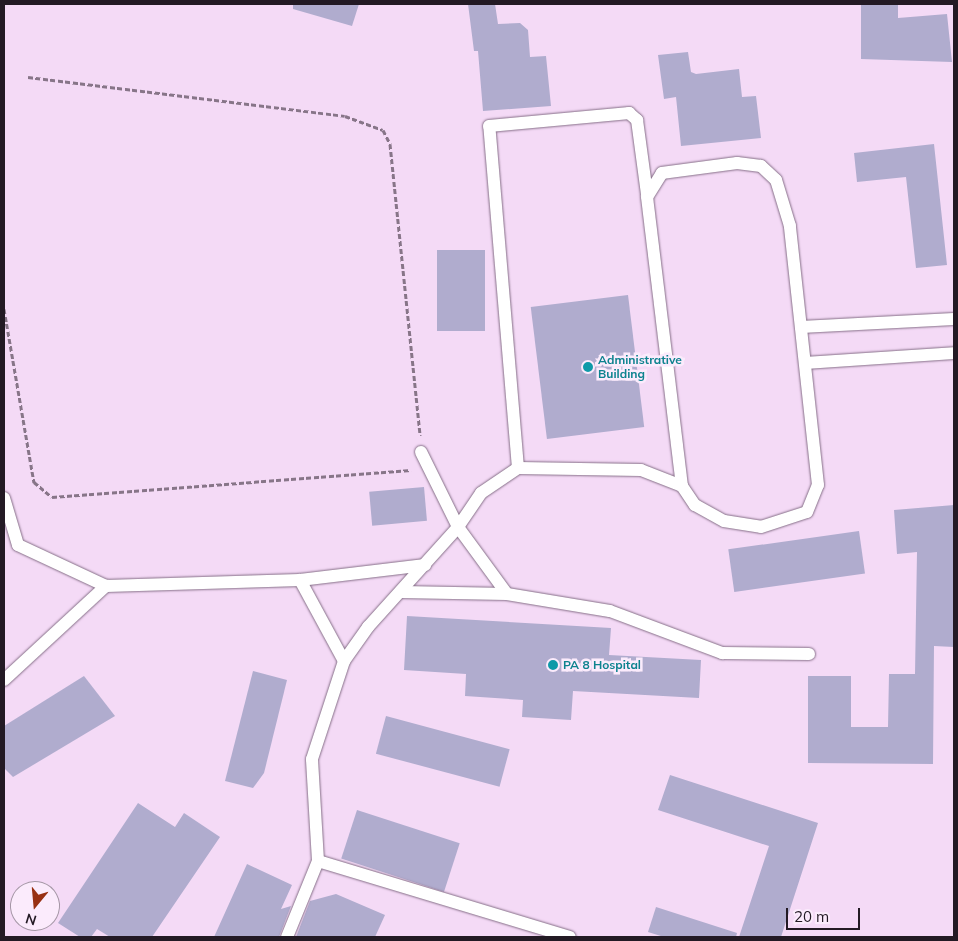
<!DOCTYPE html>
<html>
<head>
<meta charset="utf-8">
<style>
	body { margin:0 }
	#map { position:relative; width:958px; height:941px; overflow:hidden; background:#f4daf6; font-family:Mulish,sans-serif }
	div>[style] { position:absolute }
	[style*='--x'] { left:calc(var(--x)*1px); top:calc(var(--y)*1px); width:calc(var(--w)*1px); rotate:calc(var(--a)*1deg) }
	.building>* { inset:0; background:#b0acce; transform-origin:0 0 }
	.path>* { height:3px; margin-top:-1.5px; transform-origin:0; background:repeating-linear-gradient(90deg,#877588 0 5px,transparent 0 7.5px) }
	.roads { filter:drop-shadow(0 0 1px #866f88) drop-shadow(0 0 1px #866f88) }
	.lane>* { height:12px; margin:-6px; padding:0 6px; transform-origin:6px; border-radius:6px; background:#fff }
	.dots>* { width:14px; height:14px; translate:-50% -50%; box-sizing:border-box; border:2px solid #fbebfc; border-radius:50% }
	span { translate:-50% -50%; white-space:nowrap; text-align:center; line-height:1.15; -webkit-text-stroke:5px #fbebfc; paint-order:stroke }
	.culture-label { font-size:12px; color:#0d838f; font-weight:700 }
	.left { translate:0 -50%; text-align:left }
	.frame { position:absolute; inset:0; border:5px solid #231a24; pointer-events:none }
	.north { position:absolute; left:10px; top:881px; width:50px; height:50px; box-sizing:border-box; background:#fbebfc; border:1px solid #a597a6; border-radius:50%; rotate:197deg; font-size:14px; font-weight:700; line-height:20px; text-align:center; color:#231a24 }
	.north::after { content:''; display:block; margin:auto; width:18px; height:22px; background:#983013; clip-path:polygon(50% 0,100% 100%,50% 72%,0 100%) }
	.scale { position:absolute; left:786px; top:908px; width:74px; height:22px; box-sizing:border-box; border:2px solid #231a24; border-top:0; padding-left:6px; font-size:15px; line-height:18px; white-space:nowrap; color:#231a24; -webkit-text-stroke:4px #fbebfc; paint-order:stroke }
</style>
</head>
<body>
<div id="map">
	<div class="building">
		<i style="clip-path:polygon(293px 4px,359px 4px,352px 26px,293px 9px)"></i>
		<i style="clip-path:polygon(468px 4px,495px 4px,498px 24px,520px 23px,528px 30px,530px 57px,546px 56px,551px 106px,483px 111px,478px 51px,474px 51px)"></i>
		<i style="clip-path:polygon(861px 4px,898px 4px,898px 18px,947px 14px,952px 62px,861px 59px)"></i>
		<i style="clip-path:polygon(688px 52px,691px 72px,696px 74px,739px 69px,742px 97px,756px 96px,761px 138px,681px 146px,676px 97px,664px 99px,658px 55px)"></i>
		<i style="clip-path:polygon(934px 144px,947px 265px,916px 268px,906px 177px,857px 182px,854px 153px)"></i>
		<i style="left:437px;top:250px;width:48px;height:81px"></i>
		<i style="left:628px;top:295px;width:133px;height:98px;rotate:83deg"></i>
		<i style="left:424px;top:487px;width:34px;height:55px;rotate:85deg"></i>
		<i style="clip-path:polygon(954px 505px,954px 647px,934px 646px,933px 764px,808px 763px,808px 676px,851px 676px,851px 727px,888px 727px,889px 674px,915px 674px,917px 552px,897px 554px,894px 510px)"></i>
		<i style="left:859px;top:531px;width:43px;height:132px;rotate:82deg"></i>
		<i style="clip-path:polygon(407px 616px,611px 628px,609px 655px,701px 660px,699px 698px,573px 691px,571px 720px,522px 717px,523px 700px,465px 696px,466px 674px,404px 670px)"></i>
		<i style="clip-path:polygon(253px 671px,287px 680px,264px 773px,253px 788px,225px 781px)"></i>
		<i style="clip-path:polygon(84px 676px,115px 716px,13px 777px,4px 768px,4px 726px)"></i>
		<i style="left:386px;top:716px;width:128px;height:39px;rotate:15deg"></i>
		<i style="clip-path:polygon(670px 775px,818px 823px,781px 937px,739px 937px,769px 846px,658px 810px)"></i>
		<i style="clip-path:polygon(138px 803px,175px 827px,184px 813px,220px 837px,152px 937px,110px 937px,97px 929px,91px 937px,80px 937px,58px 923px)"></i>
		<i style="left:357px;top:810px;width:108px;height:51px;rotate:18deg"></i>
		<i style="clip-path:polygon(247px 864px,292px 885px,281px 909px,291px 906px,279px 937px,214px 937px)"></i>
		<i style="clip-path:polygon(336px 894px,385px 915px,375px 937px,296px 937px,310px 901px)"></i>
		<i style="clip-path:polygon(656px 907px,737px 933px,736px 937px,664px 937px,648px 932px)"></i>
	</div>
	<div class="path">
		<i style="--x:28;--y:77;--w:319;--a:7"></i>
		<i style="--x:345;--y:116;--w:40;--a:20.2"></i>
		<i style="--x:383;--y:130;--w:16;--a:63"></i>
		<i style="--x:390;--y:144;--w:293;--a:84.1"></i>
		<i style="--x:4;--y:309;--w:176;--a:80.2"></i>
		<i style="--x:34;--y:482;--w:23;--a:40"></i>
		<i style="--x:52;--y:497;--w:360;--a:-4.3"></i>
	</div>
	<div class="roads">
		<div class="lane">
			<i style="--x:801;--y:327;--w:153;--a:-3"></i>
			<i style="--x:805;--y:363;--w:149;--a:-3.8"></i>
			<i style="--x:421;--y:452;--w:84;--a:63.7"></i>
			<i style="--x:458;--y:527;--w:83;--a:53.8"></i>
			<i style="--x:518;--y:468;--w:343;--a:-94.8"></i>
			<i style="--x:489;--y:126;--w:141;--a:-5.3"></i>
			<i style="--x:629;--y:113;--w:11;--a:41"></i>
			<i style="--x:637;--y:120;--w:75;--a:82.3"></i>
			<i style="--x:4;--y:498;--w:49;--a:73.4"></i>
			<i style="--x:18;--y:545;--w:97;--a:25"></i>
			<i style="--x:106;--y:586;--w:194;--a:-1.8"></i>
			<i style="--x:300;--y:580;--w:126;--a:-6.8"></i>
			<i style="--x:300;--y:580;--w:92;--a:61.5"></i>
			<i style="--x:401;--y:592;--w:106;--a:1.1"></i>
			<i style="--x:507;--y:594;--w:104;--a:9.4"></i>
			<i style="--x:610;--y:611;--w:120;--a:20.6"></i>
			<i style="--x:722;--y:653;--w:87;--a:0.7"></i>
			<i style="--x:4;--y:680;--w:139;--a:-42.7"></i>
			<i style="--x:318;--y:861;--w:263;--a:16.8"></i>
			<i style="--x:287;--y:937;--w:82;--a:-67.8"></i>
			<i style="--x:318;--y:861;--w:102;--a:-93.4"></i>
			<i style="--x:312;--y:759;--w:103;--a:-71.9"></i>
			<i style="--x:344;--y:661;--w:42;--a:-54.8"></i>
			<i style="--x:368;--y:627;--w:135;--a:-48"></i>
			<i style="--x:458;--y:527;--w:41;--a:-55.9"></i>
			<i style="--x:481;--y:493;--w:45;--a:-34"></i>
			<i style="--x:518;--y:468;--w:123;--a:0.9"></i>
			<i style="--x:641;--y:470;--w:44;--a:21.3"></i>
			<i style="--x:682;--y:486;--w:23;--a:56"></i>
			<i style="--x:695;--y:505;--w:33;--a:29"></i>
			<i style="--x:724;--y:521;--w:37;--a:9"></i>
			<i style="--x:761;--y:527;--w:48;--a:-18.1"></i>
			<i style="--x:807;--y:512;--w:29;--a:-68"></i>
			<i style="--x:818;--y:485;--w:261;--a:-96.2"></i>
			<i style="--x:790;--y:226;--w:48;--a:-106.9"></i>
			<i style="--x:776;--y:180;--w:21;--a:-137"></i>
			<i style="--x:761;--y:166;--w:24;--a:-173"></i>
			<i style="--x:737;--y:163;--w:76;--a:172.4"></i>
			<i style="--x:662;--y:173;--w:28;--a:122"></i>
			<i style="--x:647;--y:197;--w:291;--a:83.1"></i>
		</div>
	</div>
	<div class="dots">
		<i style="left:588px;top:367px;background:#0f9aa8"></i>
		<i style="left:553px;top:665px;background:#0f9aa8"></i>
	</div>
	<div class="culture-label">
		<span class="left" style="left:598px;top:367px">Administrative<br>Building</span>
		<span class="left" style="left:563px;top:665px">PA 8 Hospital</span>
	</div>
	<div class="frame"></div>
	<div class="north">N</div>
	<div class="scale">20 m</div>
</div>
</body>
</html>
